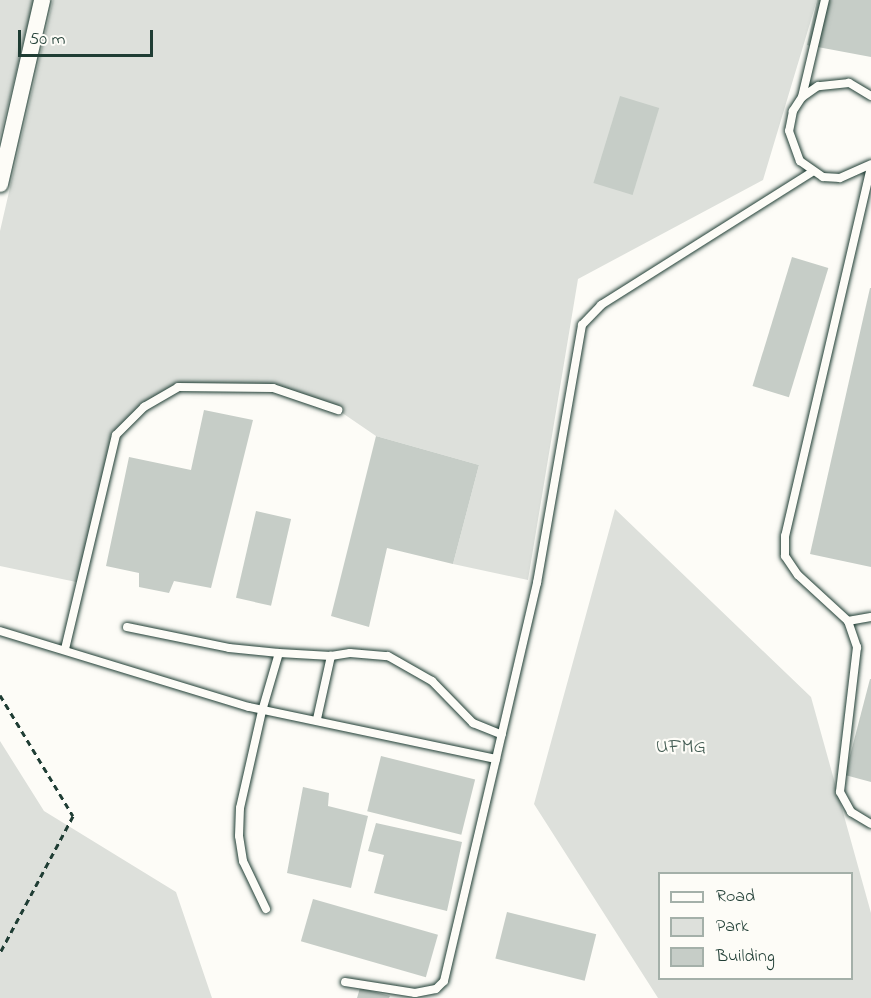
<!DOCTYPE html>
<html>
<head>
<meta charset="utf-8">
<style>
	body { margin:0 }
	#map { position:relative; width:871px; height:998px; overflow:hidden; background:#fdfcf7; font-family:"Indie Flower",sans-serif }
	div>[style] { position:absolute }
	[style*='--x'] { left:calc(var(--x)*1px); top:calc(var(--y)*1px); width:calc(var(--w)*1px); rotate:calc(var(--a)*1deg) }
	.green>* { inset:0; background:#dde0db }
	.building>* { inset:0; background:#c6cdc7; transform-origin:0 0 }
	.path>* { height:3px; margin-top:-1.5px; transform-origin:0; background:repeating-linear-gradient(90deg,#1f3d34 0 6px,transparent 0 10.5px) }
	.roads { filter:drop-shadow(0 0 2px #1f3d34) drop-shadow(0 0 2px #1f3d34) }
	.lane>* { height:8px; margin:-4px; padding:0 4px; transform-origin:4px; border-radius:4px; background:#fdfcf7 }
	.street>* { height:16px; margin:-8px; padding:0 8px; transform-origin:8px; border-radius:8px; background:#fdfcf7 }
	span { translate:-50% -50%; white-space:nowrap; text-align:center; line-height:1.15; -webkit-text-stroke:4.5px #fdfcf7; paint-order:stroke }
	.park-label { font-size:20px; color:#455e55 }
	.legend { position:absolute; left:658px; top:872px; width:195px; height:108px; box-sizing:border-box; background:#fdfcf7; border:2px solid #a4b0a9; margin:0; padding:8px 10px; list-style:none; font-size:18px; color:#1f3d34 }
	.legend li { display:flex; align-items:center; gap:12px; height:30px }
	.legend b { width:30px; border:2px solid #a4b0a9 }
	.scale { position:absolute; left:18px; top:30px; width:135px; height:27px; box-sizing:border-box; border:3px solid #1f3d34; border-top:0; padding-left:8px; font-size:18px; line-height:21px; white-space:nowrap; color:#1f3d34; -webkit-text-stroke:4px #fdfcf7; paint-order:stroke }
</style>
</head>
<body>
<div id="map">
	<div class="green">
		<i style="clip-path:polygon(0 0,34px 0,0 137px)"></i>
		<i style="clip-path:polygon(53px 0,817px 0,763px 180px,578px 279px,528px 580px,453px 564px,479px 465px,376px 436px,338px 410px,273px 388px,178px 387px,144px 407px,116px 435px,81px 583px,0 566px,0 231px)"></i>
		<i style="clip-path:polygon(evenodd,615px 509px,811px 697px,871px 913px,871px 998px,658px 998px,534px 804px,615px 509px,660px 874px,852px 874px,852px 978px,660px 978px,660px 874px)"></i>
		<i style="clip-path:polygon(0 741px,44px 811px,176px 892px,212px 998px,0 998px)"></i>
	</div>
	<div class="building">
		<i style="clip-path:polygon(817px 0,871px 0,871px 57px,807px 45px)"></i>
		<i style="left:620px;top:96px;width:41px;height:91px;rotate:17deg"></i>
		<i style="left:792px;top:257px;width:38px;height:135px;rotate:17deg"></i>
		<i style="clip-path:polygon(870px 288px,871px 288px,871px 567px,810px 554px)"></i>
		<i style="clip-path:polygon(204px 410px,253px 420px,211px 588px,174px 581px,169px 593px,139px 587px,139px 573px,106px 566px,129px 457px,191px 470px)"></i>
		<i style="clip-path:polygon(376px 436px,479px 465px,453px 564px,387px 548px,369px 627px,331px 616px)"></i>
		<i style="left:256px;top:511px;width:36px;height:89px;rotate:13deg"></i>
		<i style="clip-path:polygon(870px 679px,871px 679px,871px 782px,845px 775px)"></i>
		<i style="left:381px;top:756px;width:97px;height:57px;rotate:14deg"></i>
		<i style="clip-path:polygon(303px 787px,329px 793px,328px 806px,368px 816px,351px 888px,287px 873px)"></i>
		<i style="clip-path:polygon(376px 823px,462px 842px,447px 911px,374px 893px,384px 855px,368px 851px)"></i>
		<i style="left:313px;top:899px;width:130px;height:44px;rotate:16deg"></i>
		<i style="left:507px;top:912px;width:92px;height:48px;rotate:14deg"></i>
		<i style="clip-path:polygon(360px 988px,390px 996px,389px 998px,357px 998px)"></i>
	</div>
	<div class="path">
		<i style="--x:0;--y:695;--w:141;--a:58.9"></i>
		<i style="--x:73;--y:816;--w:155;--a:118.1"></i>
	</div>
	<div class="roads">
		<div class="lane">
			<i style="--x:871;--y:96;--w:26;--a:-149"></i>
			<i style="--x:849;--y:83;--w:31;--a:174"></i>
			<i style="--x:818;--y:86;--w:19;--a:145"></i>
			<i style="--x:802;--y:97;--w:17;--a:123"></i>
			<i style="--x:793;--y:111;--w:20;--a:101"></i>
			<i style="--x:789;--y:131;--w:32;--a:70"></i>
			<i style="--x:800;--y:161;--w:28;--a:35"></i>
			<i style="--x:823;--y:177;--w:17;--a:3"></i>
			<i style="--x:840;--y:178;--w:34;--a:-24"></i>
			<i style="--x:802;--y:97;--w:100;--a:-76.7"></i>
			<i style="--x:871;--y:167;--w:379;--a:103.1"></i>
			<i style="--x:785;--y:536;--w:20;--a:90"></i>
			<i style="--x:785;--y:556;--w:23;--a:56"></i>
			<i style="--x:798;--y:575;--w:68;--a:42.6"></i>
			<i style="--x:848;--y:621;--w:28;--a:71"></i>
			<i style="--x:857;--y:647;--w:146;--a:96.7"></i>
			<i style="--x:840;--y:792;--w:23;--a:61"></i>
			<i style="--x:851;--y:812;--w:23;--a:31"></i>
			<i style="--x:848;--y:621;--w:23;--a:-10"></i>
			<i style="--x:127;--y:627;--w:104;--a:11.6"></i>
			<i style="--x:229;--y:648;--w:50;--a:5.7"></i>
			<i style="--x:0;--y:631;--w:260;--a:17"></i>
			<i style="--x:249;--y:707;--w:252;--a:11.9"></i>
			<i style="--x:496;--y:759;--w:181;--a:-76.9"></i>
			<i style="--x:537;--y:583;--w:262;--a:-80.1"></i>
			<i style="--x:582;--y:325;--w:28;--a:-46"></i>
			<i style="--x:601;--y:305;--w:249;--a:-32.2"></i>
			<i style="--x:65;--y:649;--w:220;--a:-76.6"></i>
			<i style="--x:116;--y:435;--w:40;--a:-45"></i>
			<i style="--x:144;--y:407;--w:39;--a:-30"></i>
			<i style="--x:178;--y:387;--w:95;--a:0.6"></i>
			<i style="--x:273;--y:388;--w:69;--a:18.7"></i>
			<i style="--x:317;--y:719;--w:65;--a:-77.5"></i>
			<i style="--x:331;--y:656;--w:19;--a:-9"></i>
			<i style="--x:350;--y:653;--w:38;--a:5"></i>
			<i style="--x:388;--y:656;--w:51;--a:29.6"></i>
			<i style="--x:432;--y:681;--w:59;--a:45.7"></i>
			<i style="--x:473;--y:723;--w:31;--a:22"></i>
			<i style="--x:266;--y:909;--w:53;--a:-115.6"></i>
			<i style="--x:243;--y:861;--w:25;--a:-99"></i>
			<i style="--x:239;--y:836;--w:28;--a:-88"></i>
			<i style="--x:240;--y:808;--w:99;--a:-77.2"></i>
			<i style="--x:262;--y:711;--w:60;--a:-73.7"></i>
			<i style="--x:279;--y:653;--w:52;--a:3.3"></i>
			<i style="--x:345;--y:982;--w:71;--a:8.9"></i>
			<i style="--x:415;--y:993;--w:21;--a:-11"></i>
			<i style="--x:436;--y:989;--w:11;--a:-45"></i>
			<i style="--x:444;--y:981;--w:228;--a:-76.8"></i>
		</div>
		<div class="street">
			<i style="--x:0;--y:184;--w:189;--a:-77.1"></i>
		</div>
	</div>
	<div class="park-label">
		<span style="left:681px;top:747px">UFMG</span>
	</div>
	<ul class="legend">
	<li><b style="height:8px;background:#fdfcf7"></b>Road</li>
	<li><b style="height:16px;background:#dde0db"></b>Park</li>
	<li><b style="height:16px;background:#c6cdc7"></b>Building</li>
	</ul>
	<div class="scale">50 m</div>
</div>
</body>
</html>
